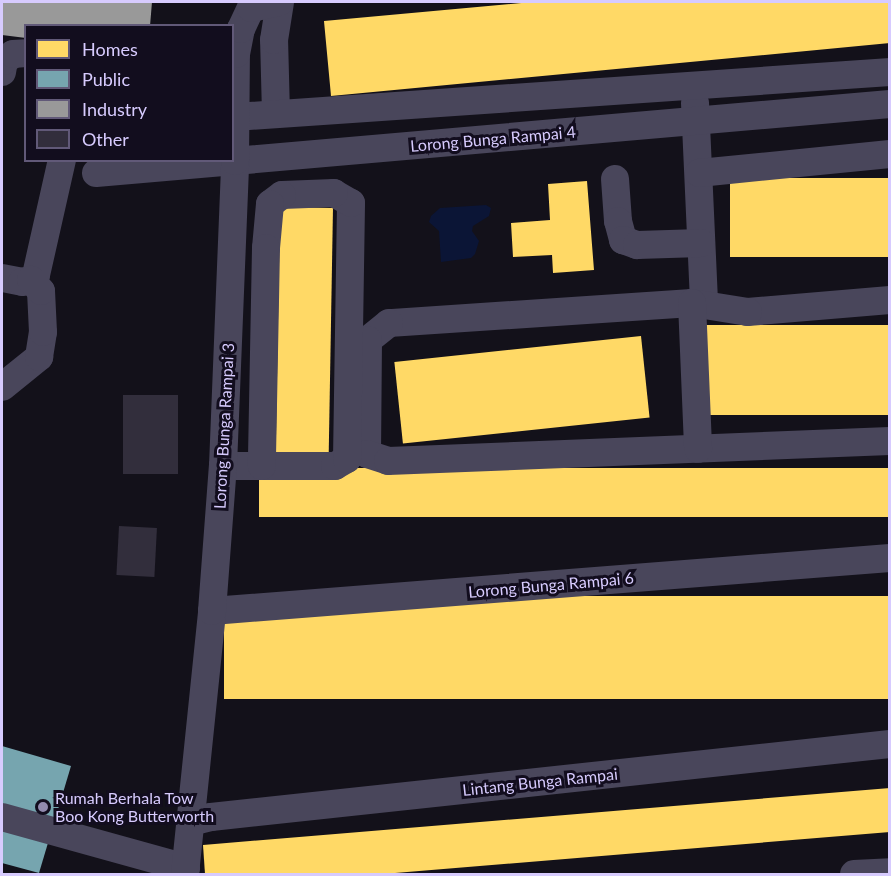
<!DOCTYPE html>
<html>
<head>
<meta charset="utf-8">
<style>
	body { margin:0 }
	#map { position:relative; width:891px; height:876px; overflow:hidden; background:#13111a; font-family:Lato,sans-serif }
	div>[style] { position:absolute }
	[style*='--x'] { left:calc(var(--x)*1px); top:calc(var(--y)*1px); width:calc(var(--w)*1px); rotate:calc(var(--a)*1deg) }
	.water>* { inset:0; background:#0b1536 }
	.homes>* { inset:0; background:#ffd966; transform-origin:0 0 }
	.public>* { inset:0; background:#76a5af }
	.industry>* { inset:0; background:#999 }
	.building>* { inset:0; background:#322e3c; transform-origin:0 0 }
	.minor>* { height:28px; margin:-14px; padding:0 14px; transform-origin:14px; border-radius:14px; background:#49465b }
	.dots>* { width:16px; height:16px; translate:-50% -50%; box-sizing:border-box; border:3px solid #120d1e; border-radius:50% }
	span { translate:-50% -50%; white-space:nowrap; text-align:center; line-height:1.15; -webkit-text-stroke:6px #120d1e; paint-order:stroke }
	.street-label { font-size:16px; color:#d7cbfe }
	.poi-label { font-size:16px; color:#d7cbfe }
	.left { translate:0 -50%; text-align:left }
	.frame { position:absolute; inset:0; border:3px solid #d7cbfe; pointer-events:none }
	.legend { position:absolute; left:24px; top:24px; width:210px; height:138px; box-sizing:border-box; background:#120d1e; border:2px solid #615978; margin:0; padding:8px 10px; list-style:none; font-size:18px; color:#d7cbfe }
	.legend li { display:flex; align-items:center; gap:12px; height:30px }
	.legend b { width:30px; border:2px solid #615978 }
</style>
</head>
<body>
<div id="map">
	<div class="water">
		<i style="clip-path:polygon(486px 205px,491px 208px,489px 216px,473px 226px,472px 231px,479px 241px,475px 254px,471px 258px,441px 262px,439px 231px,429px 222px,431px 216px,440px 208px)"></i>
	</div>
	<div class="homes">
		<i style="clip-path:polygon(532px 2px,890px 2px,890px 43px,331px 96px,324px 21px)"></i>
		<i style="left:890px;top:178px;width:79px;height:160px;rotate:90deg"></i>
		<i style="clip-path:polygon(587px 181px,594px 270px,553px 273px,552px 255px,513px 257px,511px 223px,550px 220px,548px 184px)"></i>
		<i style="left:280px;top:207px;width:53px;height:252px;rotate:1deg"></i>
		<i style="left:890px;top:325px;width:90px;height:187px;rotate:90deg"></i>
		<i style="left:641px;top:336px;width:82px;height:248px;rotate:84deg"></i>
		<i style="left:890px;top:468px;width:49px;height:631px;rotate:90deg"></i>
		<i style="left:890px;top:596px;width:103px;height:666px;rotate:90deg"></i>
		<i style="clip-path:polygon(890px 788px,890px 832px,383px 874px,205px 874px,203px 845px)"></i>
	</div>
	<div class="public">
		<i style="clip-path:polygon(2px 746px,71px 766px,39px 873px,2px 863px)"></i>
	</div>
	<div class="industry">
		<i style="clip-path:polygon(2px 2px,152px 2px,150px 26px,26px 26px,26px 38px,2px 35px)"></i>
	</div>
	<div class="building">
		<i style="left:123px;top:395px;width:55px;height:79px"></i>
		<i style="left:119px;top:526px;width:38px;height:49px;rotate:3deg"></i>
	</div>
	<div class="minor">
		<i style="--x:2;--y:72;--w:11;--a:-80"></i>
		<i style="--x:4;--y:61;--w:11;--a:-38"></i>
		<i style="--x:13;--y:54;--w:13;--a:-4"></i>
		<i style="--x:695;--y:103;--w:201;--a:87.4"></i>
		<i style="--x:276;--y:114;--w:74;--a:-91.5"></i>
		<i style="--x:274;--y:40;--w:38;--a:-81"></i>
		<i style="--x:235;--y:117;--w:657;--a:-3.93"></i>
		<i style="--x:96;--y:173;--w:797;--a:-4.97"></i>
		<i style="--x:699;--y:173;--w:192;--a:-5.7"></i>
		<i style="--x:615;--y:179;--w:42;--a:85.9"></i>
		<i style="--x:618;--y:221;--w:20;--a:75"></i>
		<i style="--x:623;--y:240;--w:15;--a:20"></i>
		<i style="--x:637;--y:245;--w:64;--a:-1.8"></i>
		<i style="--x:2;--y:278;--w:20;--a:11"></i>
		<i style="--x:22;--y:282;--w:9;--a:-13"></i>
		<i style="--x:31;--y:280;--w:7;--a:-45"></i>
		<i style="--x:36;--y:275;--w:118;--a:-77.3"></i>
		<i style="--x:890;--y:300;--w:143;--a:175.2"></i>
		<i style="--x:748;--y:312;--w:57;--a:-170.9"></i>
		<i style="--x:692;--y:303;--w:304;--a:176.2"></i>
		<i style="--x:389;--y:323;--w:27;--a:141"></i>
		<i style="--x:368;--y:340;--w:114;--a:90.5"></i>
		<i style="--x:367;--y:454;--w:22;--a:18"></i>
		<i style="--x:388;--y:461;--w:502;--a:-2.28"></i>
		<i style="--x:692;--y:303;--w:146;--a:87.6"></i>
		<i style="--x:2;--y:387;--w:48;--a:-39"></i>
		<i style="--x:39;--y:357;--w:25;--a:-81"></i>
		<i style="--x:43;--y:332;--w:41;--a:-92.8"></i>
		<i style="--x:41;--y:291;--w:15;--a:-132"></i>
		<i style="--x:223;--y:466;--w:112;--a:0"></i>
		<i style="--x:335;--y:466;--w:14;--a:-30"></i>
		<i style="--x:347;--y:459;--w:256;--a:-89.1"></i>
		<i style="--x:351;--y:203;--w:20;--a:-150"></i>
		<i style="--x:334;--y:193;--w:52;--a:177.8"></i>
		<i style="--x:282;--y:195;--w:15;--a:143"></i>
		<i style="--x:270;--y:204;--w:44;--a:95.2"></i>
		<i style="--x:266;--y:248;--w:218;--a:91.1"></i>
		<i style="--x:212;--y:611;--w:680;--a:-4.47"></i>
		<i style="--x:2;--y:817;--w:191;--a:15.5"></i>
		<i style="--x:191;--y:822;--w:21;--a:-14"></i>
		<i style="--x:211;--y:817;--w:683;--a:-6.14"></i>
		<i style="--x:185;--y:874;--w:264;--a:-84.1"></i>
		<i style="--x:212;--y:611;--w:145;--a:-85.7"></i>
		<i style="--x:223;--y:466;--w:305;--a:-87.7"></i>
		<i style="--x:235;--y:161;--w:107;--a:-89.5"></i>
		<i style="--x:236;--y:54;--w:25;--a:-79"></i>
		<i style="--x:241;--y:29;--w:23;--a:-65"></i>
		<i style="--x:251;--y:8;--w:29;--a:-12"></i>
		<i style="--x:854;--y:874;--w:36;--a:-3"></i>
	</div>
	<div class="dots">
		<i style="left:43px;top:807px;background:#928aae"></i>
	</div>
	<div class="street-label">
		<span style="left:493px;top:139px;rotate:-5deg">Lorong Bunga Rampai 4</span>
		<span style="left:224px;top:426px;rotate:-87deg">Lorong Bunga Rampai 3</span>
		<span style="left:551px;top:585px;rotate:-5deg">Lorong Bunga Rampai 6</span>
		<span style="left:540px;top:782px;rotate:-6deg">Lintang Bunga Rampai</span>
	</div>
	<div class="poi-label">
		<span class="left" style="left:55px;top:807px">Rumah Berhala Tow<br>Boo Kong Butterworth</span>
	</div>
	<div class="frame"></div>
	<ul class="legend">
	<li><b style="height:16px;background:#ffd966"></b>Homes</li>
	<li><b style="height:16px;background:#76a5af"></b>Public</li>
	<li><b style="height:16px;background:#999"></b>Industry</li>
	<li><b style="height:16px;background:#322e3c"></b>Other</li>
	</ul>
</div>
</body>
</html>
